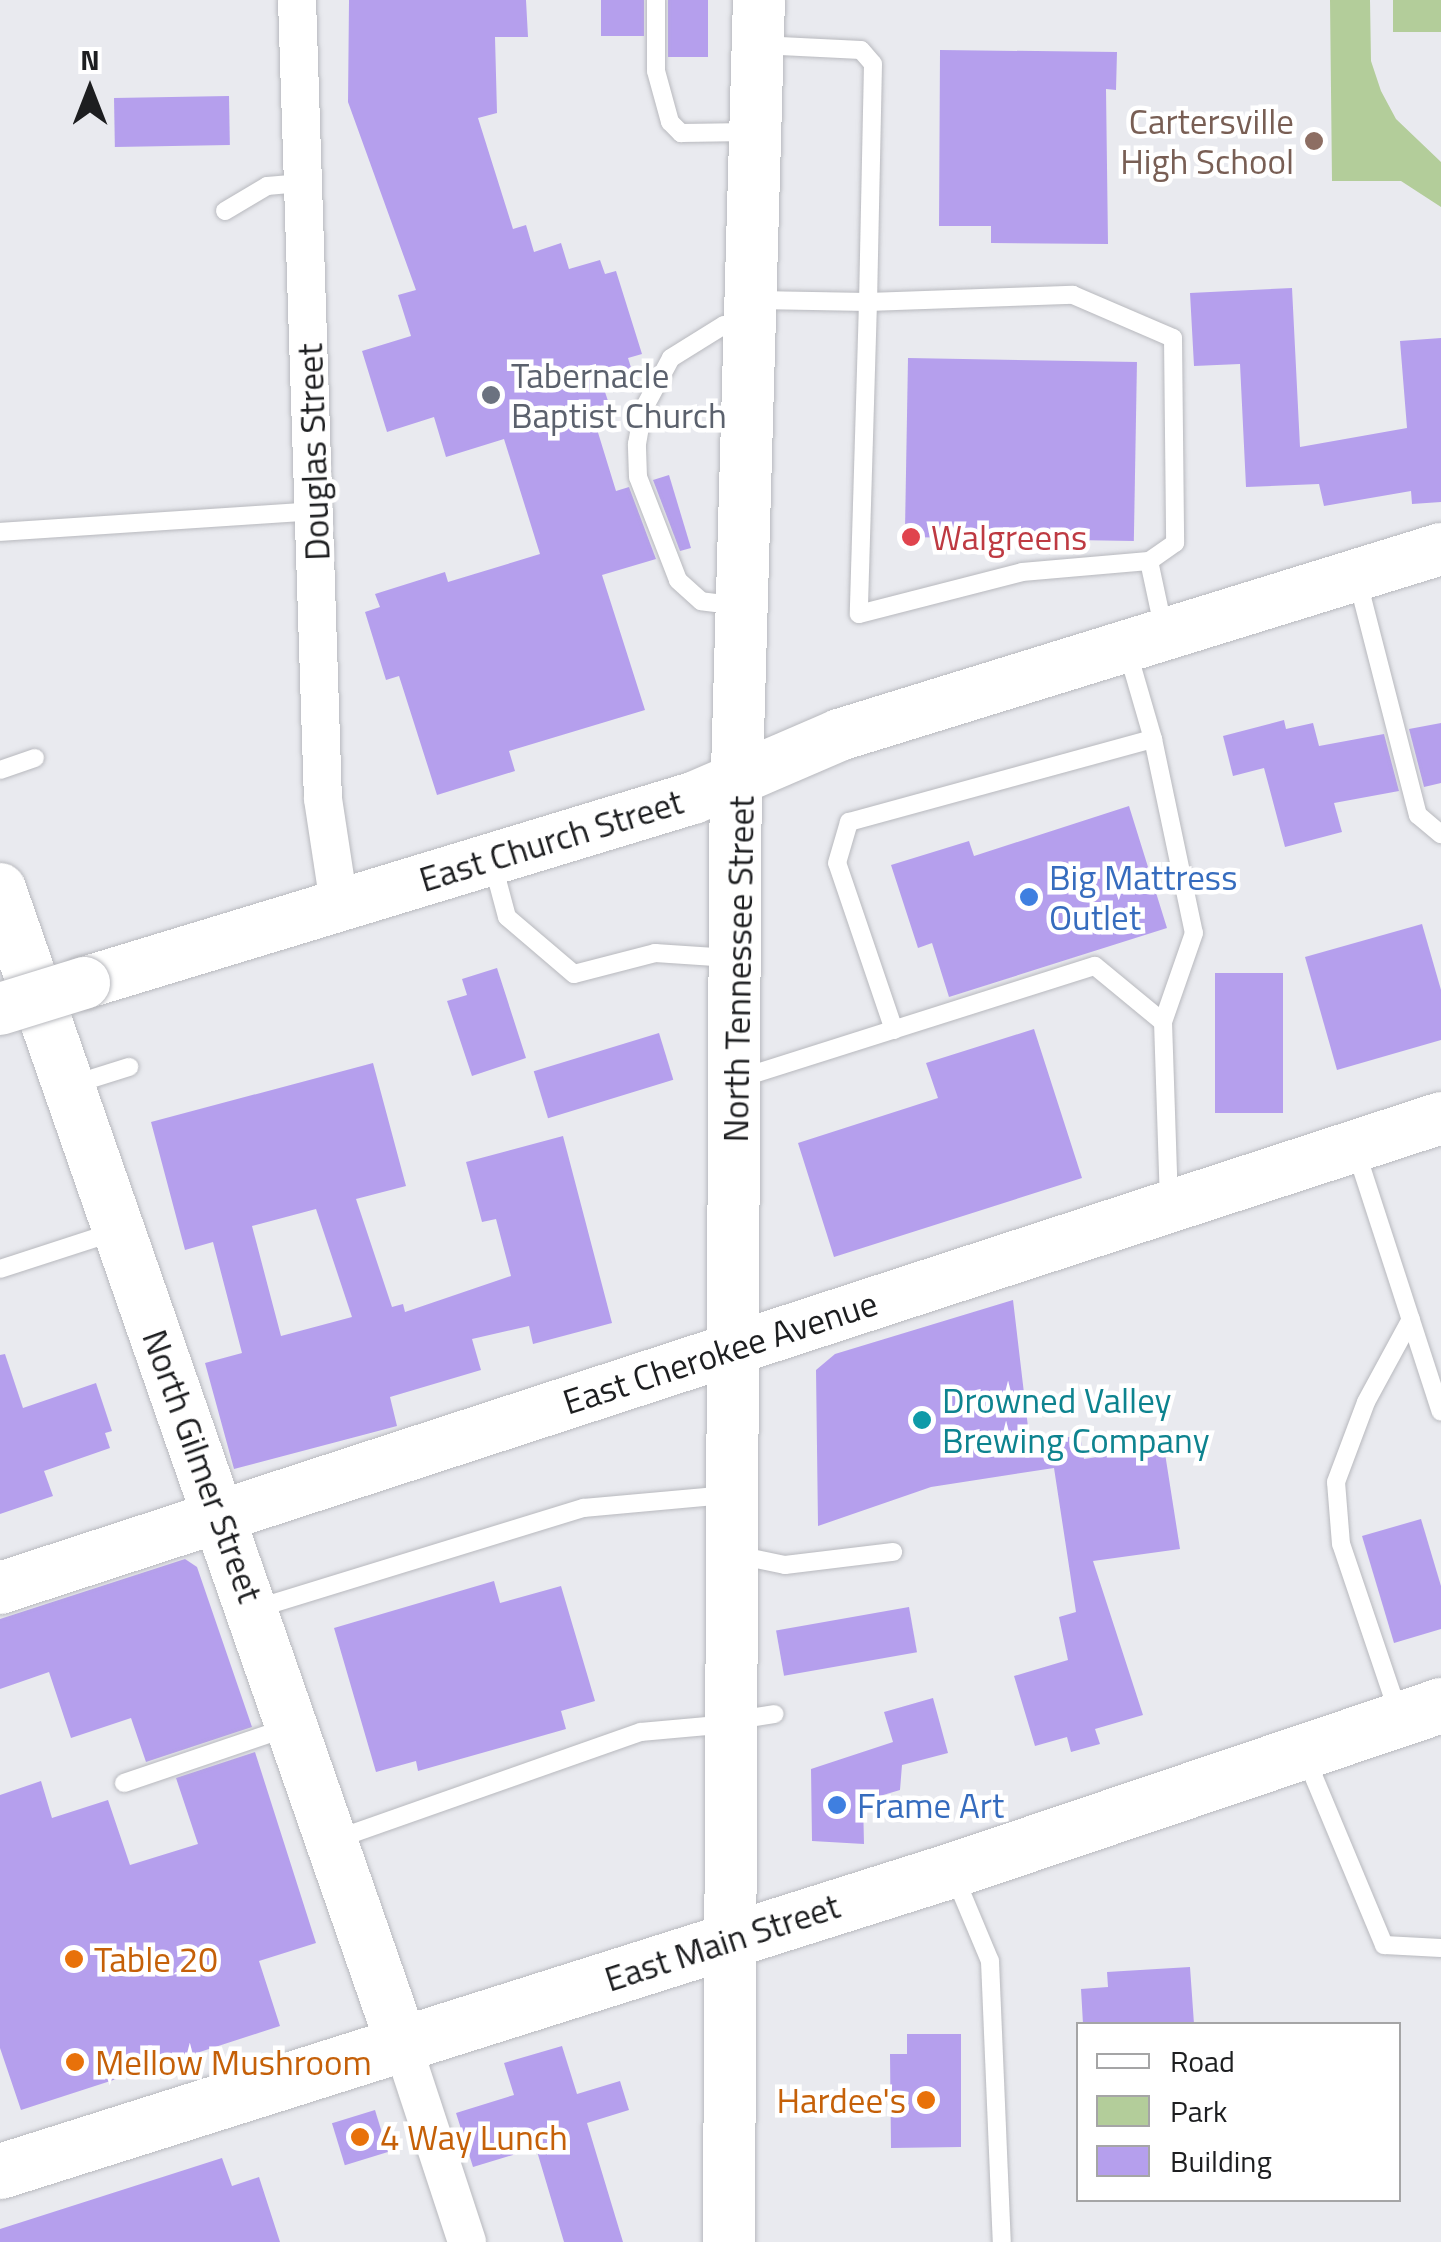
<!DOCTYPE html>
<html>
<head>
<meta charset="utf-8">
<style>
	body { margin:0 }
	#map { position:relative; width:1441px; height:2242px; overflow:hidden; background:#e9eaef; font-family:"Titillium Web",sans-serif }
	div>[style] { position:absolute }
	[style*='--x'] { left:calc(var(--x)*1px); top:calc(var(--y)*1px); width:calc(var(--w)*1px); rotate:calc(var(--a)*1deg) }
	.green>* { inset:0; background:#b3cd9a; transform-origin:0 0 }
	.building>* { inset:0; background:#b59fed; transform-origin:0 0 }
	.roads { filter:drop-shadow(0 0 2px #b8b9be) drop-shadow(0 0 2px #b8b9be) }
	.lane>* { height:18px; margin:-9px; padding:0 9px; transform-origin:9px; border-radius:9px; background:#fff }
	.street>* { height:38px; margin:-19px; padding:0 19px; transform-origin:19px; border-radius:19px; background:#fff }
	.secondary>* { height:52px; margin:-26px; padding:0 26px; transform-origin:26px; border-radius:26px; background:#fff }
	.primary>* { height:55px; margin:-27.5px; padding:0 27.5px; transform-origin:27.5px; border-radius:27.5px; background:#fff }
	.bridges { filter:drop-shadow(0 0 2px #b8b9be) drop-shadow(0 0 2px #b8b9be) }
	.secondary-bridge>* { height:52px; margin:-26px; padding:0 26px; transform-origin:26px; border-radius:26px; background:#fff }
	.dots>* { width:28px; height:28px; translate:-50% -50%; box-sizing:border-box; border:5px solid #fff; border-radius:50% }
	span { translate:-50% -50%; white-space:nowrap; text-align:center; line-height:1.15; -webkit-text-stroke:9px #fff; paint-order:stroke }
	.education-label { font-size:35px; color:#785e54 }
	.right { translate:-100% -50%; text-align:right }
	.worship-label { font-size:35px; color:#5b616d }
	.left { translate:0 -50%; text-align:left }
	.street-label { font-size:35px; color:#1d1e20 }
	.health-label { font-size:35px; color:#be3a42 }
	.shop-label { font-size:35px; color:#366cbe }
	.culture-label { font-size:35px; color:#0d838f }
	.food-label { font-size:35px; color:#c56008 }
	.legend { position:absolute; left:1076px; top:2022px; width:325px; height:180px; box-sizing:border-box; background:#fff; border:2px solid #a5a5a6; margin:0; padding:12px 18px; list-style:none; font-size:30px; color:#1d1e20 }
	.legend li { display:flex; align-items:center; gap:20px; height:50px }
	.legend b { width:50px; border:2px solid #a5a5a6 }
	.north { position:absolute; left:40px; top:40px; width:100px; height:100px; -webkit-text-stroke:8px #fff; paint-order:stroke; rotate:0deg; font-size:28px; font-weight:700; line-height:40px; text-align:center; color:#1d1e20 }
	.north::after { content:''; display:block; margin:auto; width:35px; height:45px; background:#1d1e20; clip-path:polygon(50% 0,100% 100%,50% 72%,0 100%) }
</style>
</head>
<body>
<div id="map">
	<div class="green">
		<i style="clip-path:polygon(1330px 0,1370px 0,1371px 61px,1381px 91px,1396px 119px,1441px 162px,1441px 207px,1401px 181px,1332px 181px)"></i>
		<i style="left:1393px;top:0;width:48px;height:32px"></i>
	</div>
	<div class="building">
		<i style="clip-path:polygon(349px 0,526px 0,528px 37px,495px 37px,497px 113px,478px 118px,513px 229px,526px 225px,534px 252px,561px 243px,569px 269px,600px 260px,605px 274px,616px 271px,642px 354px,628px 358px,633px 374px,602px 383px,610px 407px,592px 413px,616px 491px,629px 487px,656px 559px,602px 575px,645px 710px,509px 751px,515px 771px,437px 795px,399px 676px,386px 680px,365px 612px,380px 607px,375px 594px,445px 572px,448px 582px,540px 554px,504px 439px,446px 457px,434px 417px,387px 432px,362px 351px,411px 336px,398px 295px,416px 290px,348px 102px)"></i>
		<i style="left:601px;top:0;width:43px;height:36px"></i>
		<i style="left:668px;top:0;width:40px;height:57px"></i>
		<i style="clip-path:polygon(940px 50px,1117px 52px,1116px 90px,1106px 89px,1108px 244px,991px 243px,991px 226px,939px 226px)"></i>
		<i style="left:229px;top:96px;width:49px;height:115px;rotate:89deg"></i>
		<i style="clip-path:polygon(1292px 288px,1300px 447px,1407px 428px,1400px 341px,1441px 338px,1441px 502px,1412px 504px,1411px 491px,1324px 506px,1319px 484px,1246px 487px,1240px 364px,1194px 366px,1190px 293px)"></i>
		<i style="left:908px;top:358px;width:229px;height:179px;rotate:1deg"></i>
		<i style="clip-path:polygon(669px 475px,691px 548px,680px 551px,653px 480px)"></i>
		<i style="clip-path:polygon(1284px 720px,1286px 729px,1313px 723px,1319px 746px,1384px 734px,1399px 791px,1334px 803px,1342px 832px,1285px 847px,1264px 768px,1233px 776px,1223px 736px)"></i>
		<i style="clip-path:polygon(1441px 723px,1441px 783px,1424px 787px,1409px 729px)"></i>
		<i style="clip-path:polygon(1129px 806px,1167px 928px,949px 997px,932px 943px,918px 948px,891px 865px,969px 841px,974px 856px)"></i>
		<i style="clip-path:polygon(1422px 924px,1441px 990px,1441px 1040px,1337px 1070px,1305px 957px)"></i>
		<i style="clip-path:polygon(497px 968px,526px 1058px,472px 1076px,447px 1001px,467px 995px,462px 979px)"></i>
		<i style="left:1215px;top:973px;width:68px;height:140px"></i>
		<i style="clip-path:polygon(1034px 1029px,1082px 1178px,834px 1257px,798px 1143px,938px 1098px,926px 1063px)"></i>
		<i style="left:659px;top:1033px;width:49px;height:131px;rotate:73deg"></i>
		<i style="clip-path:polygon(evenodd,373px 1063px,406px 1186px,356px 1199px,392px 1307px,403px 1304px,405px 1312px,511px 1276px,496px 1219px,482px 1222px,466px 1162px,563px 1136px,612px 1323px,533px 1344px,529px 1326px,472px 1339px,481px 1370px,390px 1397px,397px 1426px,234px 1469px,205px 1363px,242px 1353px,213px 1242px,185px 1250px,151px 1122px,373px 1063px,316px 1209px,352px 1317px,281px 1336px,252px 1226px,316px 1209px)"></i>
		<i style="clip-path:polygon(1013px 1300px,1030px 1444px,1080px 1435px,1084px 1459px,1164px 1447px,1180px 1549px,1093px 1561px,1143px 1715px,1095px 1729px,1100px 1744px,1071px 1752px,1067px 1737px,1035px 1746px,1014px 1676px,1068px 1660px,1059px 1617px,1076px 1612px,1054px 1468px,931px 1487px,818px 1526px,816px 1370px,835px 1354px)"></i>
		<i style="clip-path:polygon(5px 1354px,23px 1408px,96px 1383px,112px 1431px,105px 1433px,110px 1448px,44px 1471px,53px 1496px,0 1514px,0 1355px)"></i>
		<i style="clip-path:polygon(1421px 1519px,1441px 1586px,1441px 1629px,1394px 1643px,1362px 1536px)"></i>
		<i style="clip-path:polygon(185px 1559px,197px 1567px,252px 1727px,146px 1762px,131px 1718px,71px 1738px,49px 1672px,0 1689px,0 1619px)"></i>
		<i style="clip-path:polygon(494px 1581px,500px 1603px,561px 1586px,595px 1701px,561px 1711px,566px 1729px,418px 1771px,416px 1761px,376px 1772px,334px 1628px)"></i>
		<i style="left:909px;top:1607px;width:46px;height:135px;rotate:80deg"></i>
		<i style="clip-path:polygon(933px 1698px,948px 1753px,902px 1765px,900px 1790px,863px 1801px,864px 1844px,812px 1841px,811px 1769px,893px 1742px,884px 1712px)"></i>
		<i style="clip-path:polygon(255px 1752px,316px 1943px,259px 1961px,280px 2026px,21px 2110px,0 2048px,0 1795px,41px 1781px,52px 1818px,108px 1800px,130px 1865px,198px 1844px,176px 1778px)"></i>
		<i style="clip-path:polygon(1190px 1967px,1194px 2024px,1083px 2024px,1081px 1989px,1108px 1987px,1107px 1972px)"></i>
		<i style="clip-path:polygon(907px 2034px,961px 2034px,961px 2147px,891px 2148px,890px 2054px,907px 2054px)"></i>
		<i style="clip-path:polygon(562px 2046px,577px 2094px,620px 2081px,629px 2110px,587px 2123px,623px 2242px,564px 2242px,536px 2148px,473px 2167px,456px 2113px,514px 2095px,504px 2063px)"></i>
		<i style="left:375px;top:2110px;width:44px;height:45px;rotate:73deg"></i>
		<i style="clip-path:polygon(222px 2158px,232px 2186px,259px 2177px,280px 2242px,0 2242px,0 2229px)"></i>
	</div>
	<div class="roads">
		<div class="lane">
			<i style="--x:656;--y:0;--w:71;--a:90"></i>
			<i style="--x:656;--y:71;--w:53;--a:74.6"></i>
			<i style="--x:670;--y:122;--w:16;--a:45"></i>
			<i style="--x:681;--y:133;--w:69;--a:-0.8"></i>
			<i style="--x:760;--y:45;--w:101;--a:2.8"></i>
			<i style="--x:861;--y:50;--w:18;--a:49"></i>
			<i style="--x:873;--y:64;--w:238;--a:91.2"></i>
			<i style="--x:868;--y:302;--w:205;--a:-2"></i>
			<i style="--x:1073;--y:295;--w:109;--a:23.3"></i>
			<i style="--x:1173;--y:338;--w:205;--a:89.4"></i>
			<i style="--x:1175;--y:543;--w:32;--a:145"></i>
			<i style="--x:225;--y:211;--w:49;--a:-30.8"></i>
			<i style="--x:267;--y:186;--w:36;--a:-5"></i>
			<i style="--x:757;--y:300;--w:111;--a:1"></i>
			<i style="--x:868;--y:302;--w:312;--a:91.7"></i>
			<i style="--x:859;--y:614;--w:168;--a:-14.4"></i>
			<i style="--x:1022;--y:572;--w:127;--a:-5"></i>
			<i style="--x:1149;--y:561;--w:72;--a:77.9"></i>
			<i style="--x:0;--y:532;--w:316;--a:-3.8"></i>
			<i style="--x:1357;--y:578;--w:245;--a:75.6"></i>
			<i style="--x:1418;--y:815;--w:30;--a:40"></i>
			<i style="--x:740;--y:606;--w:39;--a:-173"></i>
			<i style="--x:701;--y:601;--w:31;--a:-138"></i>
			<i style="--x:678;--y:580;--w:110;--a:-111.2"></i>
			<i style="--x:638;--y:477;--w:33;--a:-92"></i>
			<i style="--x:637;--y:444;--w:35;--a:-80"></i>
			<i style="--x:643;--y:410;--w:59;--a:-61.7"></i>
			<i style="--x:671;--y:358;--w:62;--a:-31.9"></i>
			<i style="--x:724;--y:325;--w:23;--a:-10"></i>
			<i style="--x:1128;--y:653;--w:90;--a:73.8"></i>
			<i style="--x:0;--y:770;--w:37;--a:-19"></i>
			<i style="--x:492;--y:861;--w:58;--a:75"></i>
			<i style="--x:507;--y:917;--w:88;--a:40.4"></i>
			<i style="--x:574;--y:974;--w:84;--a:-14.5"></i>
			<i style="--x:655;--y:953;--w:75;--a:3.8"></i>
			<i style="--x:894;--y:1030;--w:176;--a:-108.8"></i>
			<i style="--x:837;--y:863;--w:43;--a:-73.7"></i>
			<i style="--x:849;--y:822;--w:315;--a:-15.3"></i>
			<i style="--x:1153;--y:739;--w:198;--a:78.1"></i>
			<i style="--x:1194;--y:933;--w:94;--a:109.2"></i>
			<i style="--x:1163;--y:1022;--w:178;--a:88.1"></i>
			<i style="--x:741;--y:1078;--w:371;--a:-17.6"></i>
			<i style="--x:1095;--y:966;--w:88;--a:39.5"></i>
			<i style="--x:75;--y:1084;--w:57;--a:-17.5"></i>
			<i style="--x:1356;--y:1151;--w:274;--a:72"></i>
			<i style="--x:0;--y:1269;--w:120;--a:-18"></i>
			<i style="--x:737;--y:1555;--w:49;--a:11.8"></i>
			<i style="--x:785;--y:1565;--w:109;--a:-6.9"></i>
			<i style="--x:255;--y:1609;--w:344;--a:-17.1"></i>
			<i style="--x:584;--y:1508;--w:144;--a:-5.2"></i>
			<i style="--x:1398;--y:1712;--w:177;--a:-108.7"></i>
			<i style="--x:1341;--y:1544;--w:62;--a:-94.6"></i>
			<i style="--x:1336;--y:1482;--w:85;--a:-69.4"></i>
			<i style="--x:1366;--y:1402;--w:94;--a:-61.5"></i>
			<i style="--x:737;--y:1720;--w:38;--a:-9"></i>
			<i style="--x:1305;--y:1756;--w:205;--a:67.3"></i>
			<i style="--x:1384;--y:1945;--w:57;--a:3"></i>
			<i style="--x:124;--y:1783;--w:174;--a:-18.7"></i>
			<i style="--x:334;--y:1840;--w:325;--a:-19.4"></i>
			<i style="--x:641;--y:1732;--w:88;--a:-5.2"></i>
			<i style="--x:954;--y:1875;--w:93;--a:67.3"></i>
			<i style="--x:990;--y:1961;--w:281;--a:87.6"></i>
		</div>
		<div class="street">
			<i style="--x:297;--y:0;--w:799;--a:88.14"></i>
			<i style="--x:323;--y:799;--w:105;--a:81.3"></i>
			<i style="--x:402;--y:2044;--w:208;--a:71.8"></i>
		</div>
		<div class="secondary">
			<i style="--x:0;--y:889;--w:1223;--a:70.81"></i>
			<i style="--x:84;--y:983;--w:636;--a:-16.9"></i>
			<i style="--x:693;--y:798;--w:159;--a:-23.3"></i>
			<i style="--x:839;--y:735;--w:630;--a:-17.17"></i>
			<i style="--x:0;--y:1588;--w:1516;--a:-18.06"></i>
			<i style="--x:729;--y:2242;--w:1400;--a:-89.75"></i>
			<i style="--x:735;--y:842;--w:842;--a:-88.37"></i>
		</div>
		<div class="primary">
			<i style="--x:0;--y:2171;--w:998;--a:-17.55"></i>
			<i style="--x:952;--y:1870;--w:516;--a:-18.65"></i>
		</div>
	</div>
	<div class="bridges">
		<div class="secondary-bridge">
			<i style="--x:0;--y:1009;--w:88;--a:-17.2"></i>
		</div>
	</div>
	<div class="dots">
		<i style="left:1314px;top:141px;background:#8d6e63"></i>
		<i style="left:491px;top:395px;background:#6b7280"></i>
		<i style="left:911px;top:537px;background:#e0444e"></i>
		<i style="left:1029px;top:897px;background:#3f7fe0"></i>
		<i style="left:922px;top:1420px;background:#0f9aa8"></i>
		<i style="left:837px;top:1805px;background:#3f7fe0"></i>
		<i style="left:74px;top:1959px;background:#e8710a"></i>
		<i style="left:75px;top:2062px;background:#e8710a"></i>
		<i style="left:926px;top:2100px;background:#e8710a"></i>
		<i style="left:360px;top:2137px;background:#e8710a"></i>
	</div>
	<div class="education-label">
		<span class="right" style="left:1294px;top:141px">Cartersville<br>High School</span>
	</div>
	<div class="worship-label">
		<span class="left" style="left:511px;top:395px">Tabernacle<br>Baptist Church</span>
	</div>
	<div class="street-label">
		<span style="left:313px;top:452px;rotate:-92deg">Douglas Street</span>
		<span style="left:551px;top:840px;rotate:-17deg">East Church Street</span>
		<span style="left:738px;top:969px;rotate:-89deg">North Tennessee Street</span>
		<span style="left:720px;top:1352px;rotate:-18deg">East Cherokee Avenue</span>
		<span style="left:203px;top:1466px;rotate:70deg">North Gilmer Street</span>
		<span style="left:722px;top:1942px;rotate:-18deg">East Main Street</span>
	</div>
	<div class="health-label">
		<span class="left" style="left:931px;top:537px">Walgreens</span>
	</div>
	<div class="shop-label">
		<span class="left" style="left:1049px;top:897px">Big Mattress<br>Outlet</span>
		<span class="left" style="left:857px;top:1805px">Frame Art</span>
	</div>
	<div class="culture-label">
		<span class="left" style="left:942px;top:1420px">Drowned Valley<br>Brewing Company</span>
	</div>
	<div class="food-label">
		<span class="left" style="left:94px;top:1959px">Table 20</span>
		<span class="left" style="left:95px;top:2062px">Mellow Mushroom</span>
		<span class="right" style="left:906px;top:2100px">Hardee's</span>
		<span class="left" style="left:380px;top:2137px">4 Way Lunch</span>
	</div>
	<ul class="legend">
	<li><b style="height:12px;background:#fff"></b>Road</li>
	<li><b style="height:28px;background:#b3cd9a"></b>Park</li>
	<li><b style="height:28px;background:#b59fed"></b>Building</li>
	</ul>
	<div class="north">N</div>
</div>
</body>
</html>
